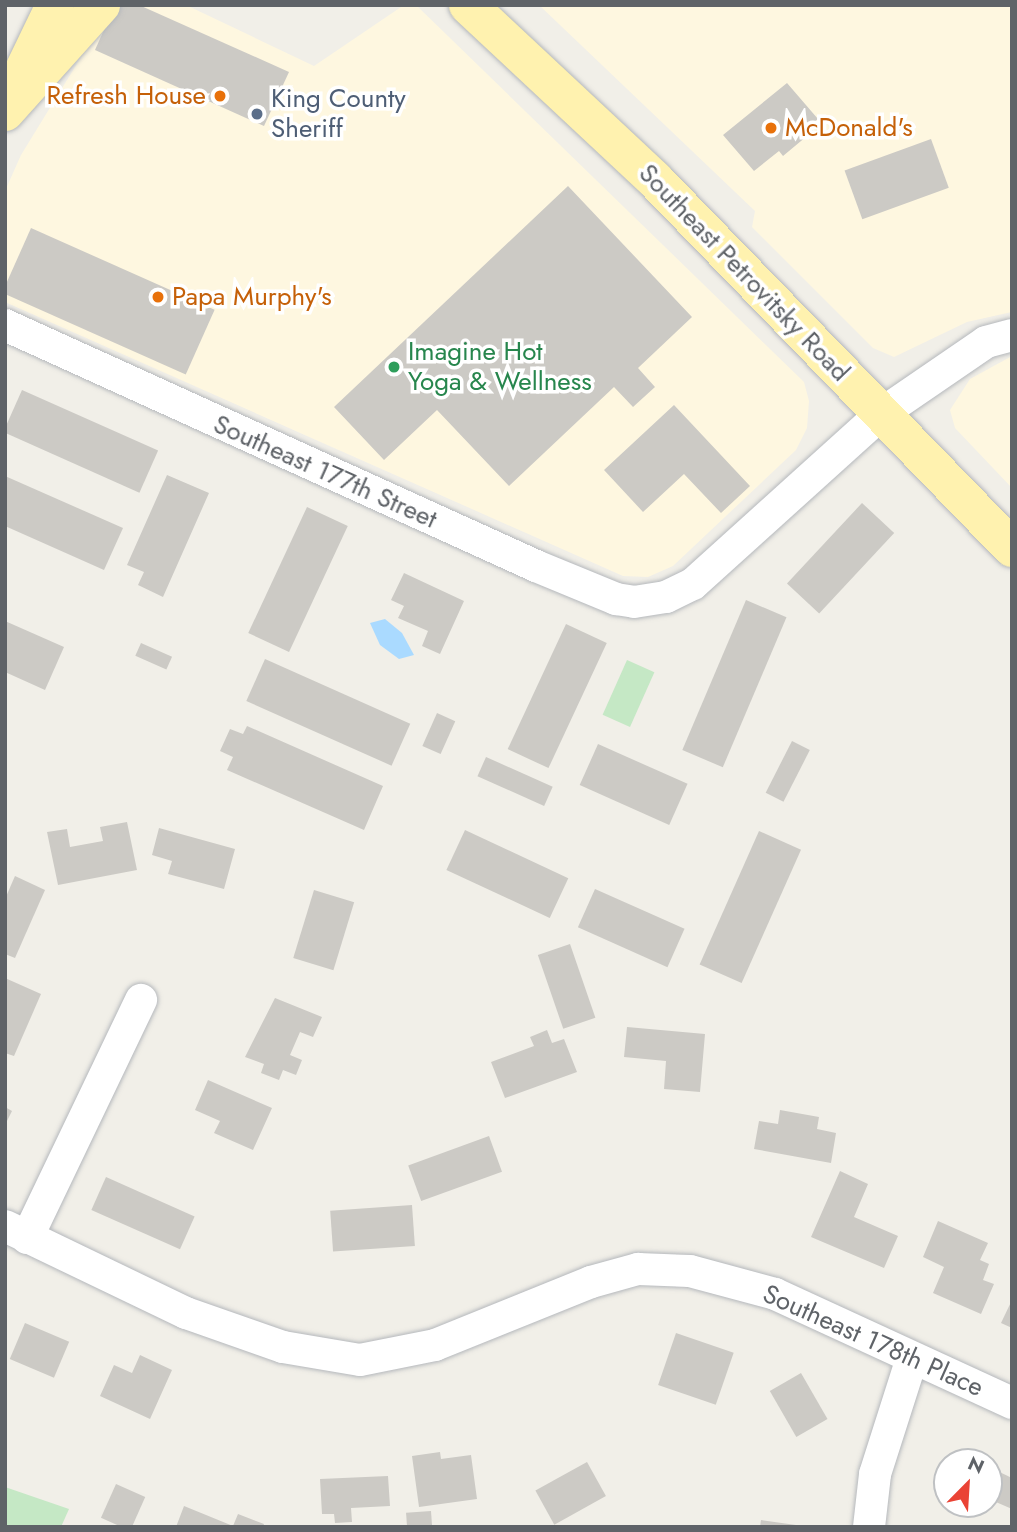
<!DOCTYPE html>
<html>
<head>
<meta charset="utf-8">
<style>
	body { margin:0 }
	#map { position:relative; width:1017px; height:1532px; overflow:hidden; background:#f1efe8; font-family:Jost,sans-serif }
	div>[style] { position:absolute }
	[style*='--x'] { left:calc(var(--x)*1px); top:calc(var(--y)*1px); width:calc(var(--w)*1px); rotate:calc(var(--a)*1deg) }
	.commercial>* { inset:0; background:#fef7e0 }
	.green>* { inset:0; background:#c5e8c5; transform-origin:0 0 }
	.water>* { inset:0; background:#aadaff }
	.building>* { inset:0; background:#cccac5; transform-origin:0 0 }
	.roads { filter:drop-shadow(0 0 2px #b5b8bc) drop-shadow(0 0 2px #b5b8bc) }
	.minor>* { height:32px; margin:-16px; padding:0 16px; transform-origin:16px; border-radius:16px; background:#fff }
	.major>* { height:38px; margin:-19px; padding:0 19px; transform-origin:19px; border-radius:19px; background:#fff2af }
	.dots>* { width:19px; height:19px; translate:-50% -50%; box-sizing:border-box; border:4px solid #fff; border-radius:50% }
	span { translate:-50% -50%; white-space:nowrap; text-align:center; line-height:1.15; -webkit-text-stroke:7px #fff; paint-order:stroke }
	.food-label { font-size:26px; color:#c56008 }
	.right { translate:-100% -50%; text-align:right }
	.left { translate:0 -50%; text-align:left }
	.service-label { font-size:26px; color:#4e5e75 }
	.street-label { font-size:26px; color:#5f6368 }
	.leisure-label { font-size:26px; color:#27864d }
	.frame { position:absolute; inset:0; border:7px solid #5f6368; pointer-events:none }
	.north { position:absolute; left:933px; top:1448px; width:70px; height:70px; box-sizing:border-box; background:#fff; border:2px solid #bfc1c3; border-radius:50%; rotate:24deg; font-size:19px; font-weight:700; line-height:28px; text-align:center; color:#5f6368 }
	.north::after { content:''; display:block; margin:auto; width:24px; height:32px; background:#ea4335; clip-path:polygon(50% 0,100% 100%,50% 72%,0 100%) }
</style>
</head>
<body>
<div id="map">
	<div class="commercial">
		<i style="clip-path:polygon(113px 5px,186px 5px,314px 66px,404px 5px,416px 5px,804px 382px,809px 401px,807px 428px,796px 450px,673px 566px,648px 577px,623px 576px,5px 302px,5px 191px,21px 155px)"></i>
		<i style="clip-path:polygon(539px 5px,1012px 5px,1012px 312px,967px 322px,894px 357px,873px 348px,752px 227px,755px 211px)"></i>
		<i style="clip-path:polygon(1012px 356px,1012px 488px,955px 428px,950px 410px,970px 379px)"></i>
	</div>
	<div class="green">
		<i style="left:627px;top:660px;width:30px;height:60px;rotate:24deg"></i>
		<i style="clip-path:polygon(5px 1487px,69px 1509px,61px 1527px,5px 1527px)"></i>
	</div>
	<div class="water">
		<i style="clip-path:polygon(385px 619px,402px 633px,414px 655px,399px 659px,380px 645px,370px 623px)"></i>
	</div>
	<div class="building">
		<i style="clip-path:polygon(115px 5px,139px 5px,289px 72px,264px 126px,95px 50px)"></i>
		<i style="clip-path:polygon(787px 83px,818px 119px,809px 126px,813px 131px,783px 156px,779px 151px,754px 171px,723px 135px)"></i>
		<i style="left:931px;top:139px;width:52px;height:92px;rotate:70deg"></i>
		<i style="clip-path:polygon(568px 186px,692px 317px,638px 368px,655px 387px,633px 407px,614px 387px,509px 486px,437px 410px,384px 460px,334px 407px)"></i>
		<i style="left:31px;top:228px;width:201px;height:71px;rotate:24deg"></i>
		<i style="left:22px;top:390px;width:149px;height:46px;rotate:24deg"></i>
		<i style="clip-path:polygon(674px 405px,750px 486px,721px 513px,684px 474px,643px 512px,604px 470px)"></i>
		<i style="clip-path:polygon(167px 475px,209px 493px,163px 597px,138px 585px,144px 572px,127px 565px)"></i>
		<i style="clip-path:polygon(5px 476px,123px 528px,104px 570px,5px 526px)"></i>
		<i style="left:862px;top:503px;width:44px;height:110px;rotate:43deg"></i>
		<i style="left:307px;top:507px;width:45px;height:139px;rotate:25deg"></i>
		<i style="clip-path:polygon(404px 573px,464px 601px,440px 654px,422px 646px,428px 631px,398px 618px,404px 606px,391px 600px)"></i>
		<i style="left:746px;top:600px;width:44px;height:163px;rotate:23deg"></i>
		<i style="clip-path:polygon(5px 621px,64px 647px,45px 690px,5px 672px)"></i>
		<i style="left:566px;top:624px;width:45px;height:138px;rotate:25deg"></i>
		<i style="left:141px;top:643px;width:34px;height:14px;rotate:24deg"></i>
		<i style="left:265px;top:659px;width:159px;height:46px;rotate:24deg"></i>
		<i style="left:437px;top:713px;width:20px;height:36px;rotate:24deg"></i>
		<i style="clip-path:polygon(247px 726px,383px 786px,364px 830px,227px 770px,233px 757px,220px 751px,230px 729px,243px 734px)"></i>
		<i style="left:792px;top:741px;width:20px;height:58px;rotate:27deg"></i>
		<i style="left:598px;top:744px;width:98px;height:45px;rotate:24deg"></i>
		<i style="left:486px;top:757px;width:73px;height:21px;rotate:24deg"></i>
		<i style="clip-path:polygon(127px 822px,137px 870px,58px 885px,47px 832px,67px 829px,70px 847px,103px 841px,100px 827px)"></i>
		<i style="clip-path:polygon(159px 828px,235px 849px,224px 889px,168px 874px,172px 861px,152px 855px)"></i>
		<i style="left:465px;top:830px;width:114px;height:44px;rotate:25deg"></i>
		<i style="left:759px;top:831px;width:46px;height:146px;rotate:24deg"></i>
		<i style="clip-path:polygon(15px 876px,45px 890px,15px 958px,5px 954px,5px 899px)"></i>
		<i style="left:595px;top:889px;width:98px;height:42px;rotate:24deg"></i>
		<i style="left:314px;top:890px;width:42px;height:71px;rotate:17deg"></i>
		<i style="left:570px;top:944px;width:78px;height:34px;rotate:71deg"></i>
		<i style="clip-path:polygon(5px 978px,41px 994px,14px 1056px,5px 1053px)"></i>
		<i style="clip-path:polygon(275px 998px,322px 1017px,313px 1037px,300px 1032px,290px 1055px,302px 1060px,296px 1075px,283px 1070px,279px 1080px,261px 1073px,264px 1064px,245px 1057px)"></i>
		<i style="clip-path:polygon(627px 1027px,705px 1034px,700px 1092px,664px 1089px,666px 1061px,624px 1057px)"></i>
		<i style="clip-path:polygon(547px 1030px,552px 1043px,564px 1039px,577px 1072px,505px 1098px,491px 1062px,534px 1046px,530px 1037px)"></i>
		<i style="clip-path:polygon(208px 1080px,272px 1108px,253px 1150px,214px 1133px,220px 1121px,195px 1110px)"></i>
		<i style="clip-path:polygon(5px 1107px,12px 1111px,5px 1125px)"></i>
		<i style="clip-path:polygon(780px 1110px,819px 1117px,817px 1129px,836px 1133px,831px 1163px,754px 1149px,759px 1121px,778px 1124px)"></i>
		<i style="left:489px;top:1136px;width:38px;height:86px;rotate:70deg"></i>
		<i style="clip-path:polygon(840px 1171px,868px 1184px,854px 1217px,898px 1236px,884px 1268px,811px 1237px)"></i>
		<i style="left:106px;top:1177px;width:97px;height:36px;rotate:24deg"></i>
		<i style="left:412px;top:1205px;width:41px;height:82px;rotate:86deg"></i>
		<i style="clip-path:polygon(938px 1221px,988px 1243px,980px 1260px,989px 1264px,983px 1280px,994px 1284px,981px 1314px,933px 1293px,944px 1267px,923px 1257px)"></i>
		<i style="clip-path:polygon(1012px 1300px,1012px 1328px,1001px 1323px)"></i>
		<i style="left:25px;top:1323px;width:48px;height:39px;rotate:23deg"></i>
		<i style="left:676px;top:1333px;width:61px;height:55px;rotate:19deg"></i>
		<i style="clip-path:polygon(140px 1355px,172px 1370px,150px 1419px,100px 1396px,114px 1365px,132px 1373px)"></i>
		<i style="left:801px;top:1373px;width:53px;height:36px;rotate:60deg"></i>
		<i style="clip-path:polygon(440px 1452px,441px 1459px,471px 1455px,477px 1499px,419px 1507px,412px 1456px)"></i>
		<i style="clip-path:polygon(961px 1455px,977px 1462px,957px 1462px)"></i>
		<i style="left:587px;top:1462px;width:39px;height:59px;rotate:61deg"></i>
		<i style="clip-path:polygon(989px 1467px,1012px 1478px,1012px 1509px,989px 1499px)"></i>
		<i style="clip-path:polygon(388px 1476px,390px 1506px,351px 1508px,352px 1522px,335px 1523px,334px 1514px,322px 1514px,320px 1479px)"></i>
		<i style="left:116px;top:1484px;width:32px;height:37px;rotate:24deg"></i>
		<i style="clip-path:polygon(184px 1506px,233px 1526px,238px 1514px,264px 1524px,263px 1527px,176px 1527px)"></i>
		<i style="left:431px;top:1511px;width:16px;height:25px;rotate:86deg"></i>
		<i style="clip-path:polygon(761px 1520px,796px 1525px,796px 1527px,760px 1527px)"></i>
	</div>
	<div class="roads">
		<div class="minor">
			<i style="--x:5;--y:325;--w:583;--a:24.41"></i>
			<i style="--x:536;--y:566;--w:87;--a:22.4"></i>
			<i style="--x:616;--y:599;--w:18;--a:9"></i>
			<i style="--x:634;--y:602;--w:32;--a:-9"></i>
			<i style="--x:666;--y:597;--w:30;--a:-26"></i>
			<i style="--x:693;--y:584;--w:253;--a:-42.1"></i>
			<i style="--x:881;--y:414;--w:127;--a:-34.4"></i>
			<i style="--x:986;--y:342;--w:27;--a:-15"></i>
			<i style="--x:5;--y:1226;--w:201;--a:25.7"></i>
			<i style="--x:186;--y:1313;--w:103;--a:19.3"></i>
			<i style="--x:283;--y:1347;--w:78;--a:9.6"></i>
			<i style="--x:360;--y:1360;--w:76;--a:-11.3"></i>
			<i style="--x:435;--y:1345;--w:168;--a:-22"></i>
			<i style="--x:591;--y:1282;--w:49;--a:-15.5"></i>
			<i style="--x:638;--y:1269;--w:52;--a:2.2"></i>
			<i style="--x:690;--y:1271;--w:88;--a:15.1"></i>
			<i style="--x:775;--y:1294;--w:261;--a:24.7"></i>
			<i style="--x:27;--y:1238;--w:264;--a:-64.4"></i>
			<i style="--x:869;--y:1527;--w:53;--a:-83.5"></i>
			<i style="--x:875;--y:1474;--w:122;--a:-72.3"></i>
		</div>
		<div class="major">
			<i style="--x:468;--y:5;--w:255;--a:43.1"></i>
			<i style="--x:654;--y:179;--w:514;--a:45.87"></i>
			<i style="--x:18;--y:82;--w:85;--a:-64.3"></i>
			<i style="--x:5;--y:112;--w:144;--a:-48.1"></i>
		</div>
	</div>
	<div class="dots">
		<i style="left:220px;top:96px;background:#e8710a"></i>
		<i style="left:257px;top:114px;background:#5c6f8a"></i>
		<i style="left:771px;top:128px;background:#e8710a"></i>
		<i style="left:158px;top:297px;background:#e8710a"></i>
		<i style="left:394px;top:367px;background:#2e9e5b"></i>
	</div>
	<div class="food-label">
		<span class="right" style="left:206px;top:96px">Refresh House</span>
		<span class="left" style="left:785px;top:128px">McDonald's</span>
		<span class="left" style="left:172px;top:297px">Papa Murphy's</span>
	</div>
	<div class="service-label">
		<span class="left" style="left:271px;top:114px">King County<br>Sheriff</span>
	</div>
	<div class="street-label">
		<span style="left:744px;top:273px;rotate:46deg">Southeast Petrovitsky Road</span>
		<span style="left:325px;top:472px;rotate:24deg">Southeast 177th Street</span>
		<span style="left:873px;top:1341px;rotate:24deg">Southeast 178th Place</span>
	</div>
	<div class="leisure-label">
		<span class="left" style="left:408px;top:367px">Imagine Hot<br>Yoga &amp; Wellness</span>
	</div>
	<div class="frame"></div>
	<div class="north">N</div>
</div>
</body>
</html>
